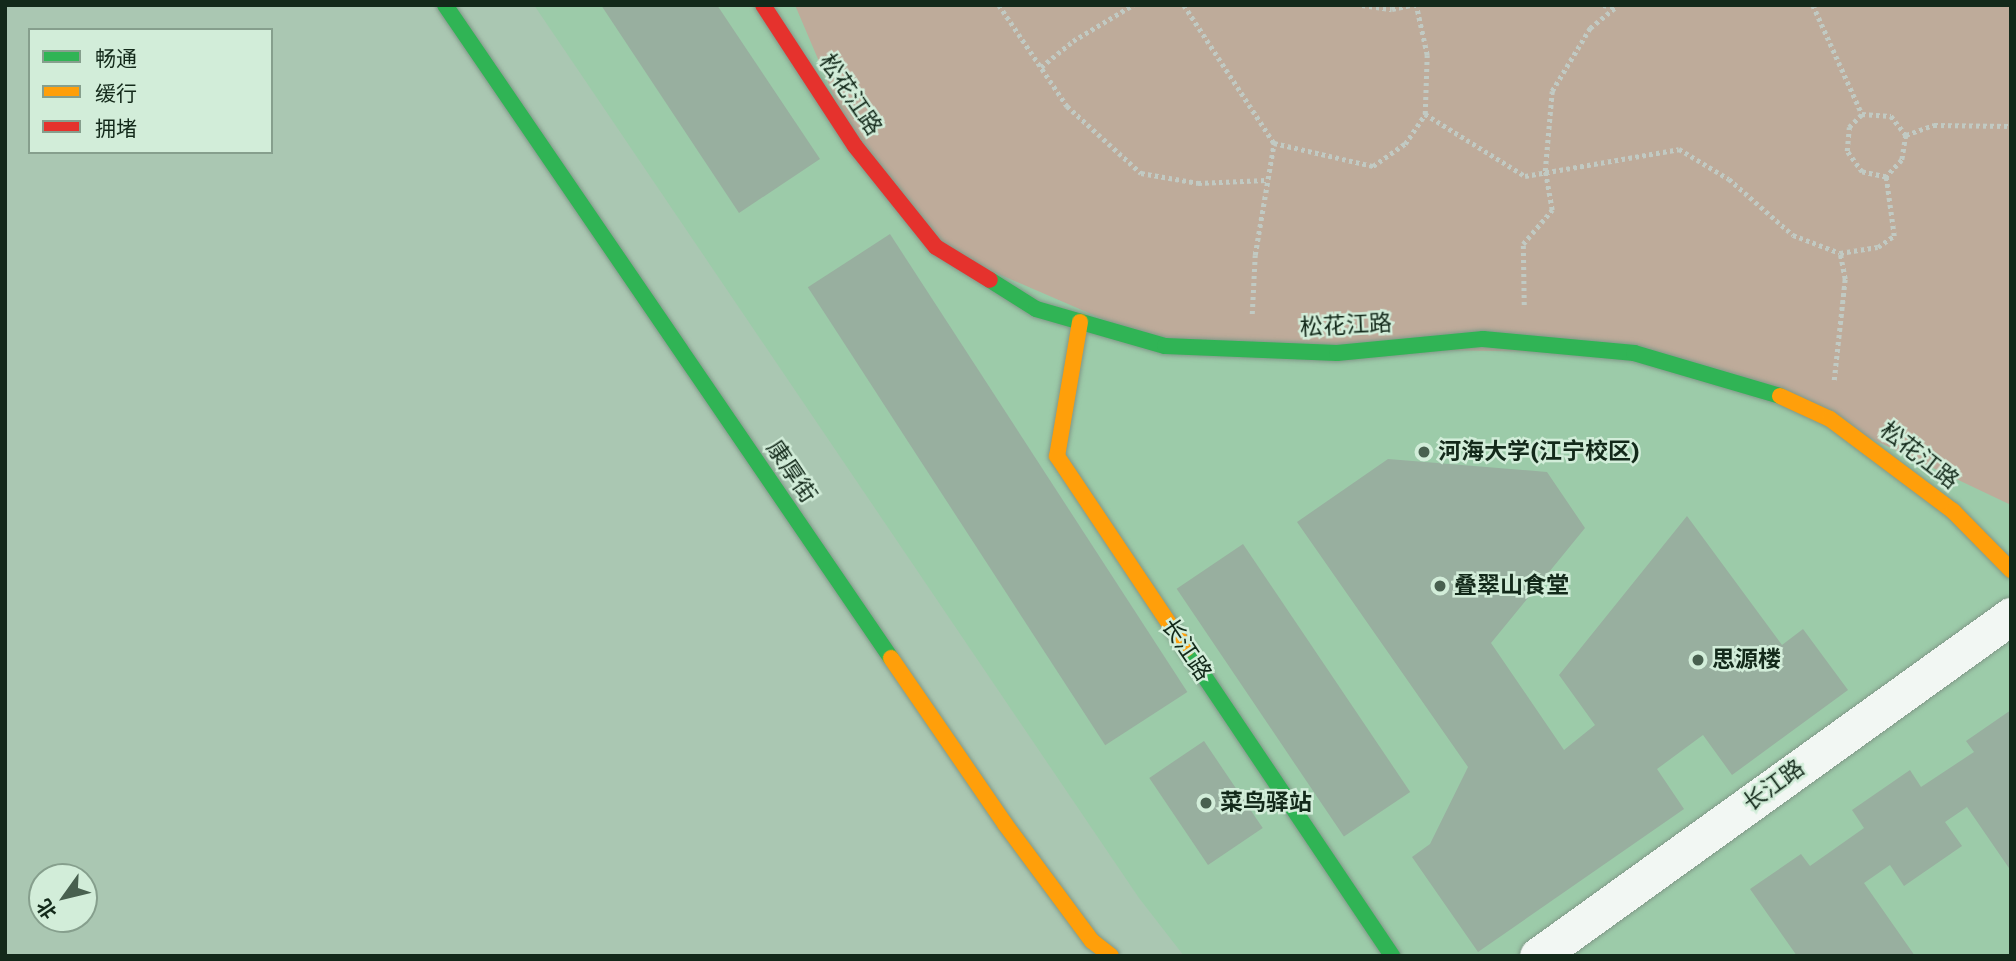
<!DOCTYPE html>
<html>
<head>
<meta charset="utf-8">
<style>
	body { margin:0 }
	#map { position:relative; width:2016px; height:961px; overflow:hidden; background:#aac7b2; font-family:"Work Sans","Noto Sans SC",sans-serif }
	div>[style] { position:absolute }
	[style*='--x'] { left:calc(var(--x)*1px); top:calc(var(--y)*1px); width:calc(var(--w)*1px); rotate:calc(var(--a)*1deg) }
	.built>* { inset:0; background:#9ccba9 }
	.green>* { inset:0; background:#beab9a }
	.building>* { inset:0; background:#98af9f; transform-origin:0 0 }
	.path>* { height:4.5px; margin-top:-2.25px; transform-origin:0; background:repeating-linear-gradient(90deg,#c1cac3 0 3.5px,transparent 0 7px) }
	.roads { filter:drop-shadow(0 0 2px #819888) drop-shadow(0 0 2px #819888) }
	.street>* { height:37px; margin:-18.5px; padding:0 18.5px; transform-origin:18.5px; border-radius:18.5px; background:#f2f7f3 }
	.fast>* { height:16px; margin:-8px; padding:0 8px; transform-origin:8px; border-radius:8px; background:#30b455 }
	.slow>* { height:16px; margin:-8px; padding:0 8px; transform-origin:8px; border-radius:8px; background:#ff9f0a }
	.jam>* { height:16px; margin:-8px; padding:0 8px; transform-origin:8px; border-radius:8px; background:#e5322d }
	.dots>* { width:19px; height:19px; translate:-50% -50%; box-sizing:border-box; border:4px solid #d2edd9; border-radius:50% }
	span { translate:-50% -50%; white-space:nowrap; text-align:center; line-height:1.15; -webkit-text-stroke:5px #d2edd9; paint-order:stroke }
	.street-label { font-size:23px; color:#13291a }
	.poi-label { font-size:23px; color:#13291a; font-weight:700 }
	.left { translate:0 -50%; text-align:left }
	.frame { position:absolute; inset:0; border:7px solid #13291a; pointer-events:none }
	.legend { position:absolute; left:28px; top:28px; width:245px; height:126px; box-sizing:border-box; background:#d2edd9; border:2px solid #869f8d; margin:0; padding:9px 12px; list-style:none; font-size:21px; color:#13291a }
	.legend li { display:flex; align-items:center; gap:14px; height:35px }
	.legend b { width:35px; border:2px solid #869f8d }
	.north { position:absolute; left:28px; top:863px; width:70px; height:70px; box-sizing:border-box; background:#d2edd9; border:2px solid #869f8d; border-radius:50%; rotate:236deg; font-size:19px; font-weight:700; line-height:28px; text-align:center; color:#13291a }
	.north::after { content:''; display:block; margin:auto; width:24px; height:32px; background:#48604f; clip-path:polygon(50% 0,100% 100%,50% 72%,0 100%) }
</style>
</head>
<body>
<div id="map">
	<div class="built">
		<i style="clip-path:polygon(534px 5px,2011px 5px,2011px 956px,1184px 956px,1139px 898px)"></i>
	</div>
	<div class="green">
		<i style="clip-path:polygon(795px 5px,2011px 5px,2011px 505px,1830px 419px,1634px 353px,1165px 346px,936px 247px,855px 146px)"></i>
	</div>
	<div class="building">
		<i style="clip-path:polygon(601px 5px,717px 5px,820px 159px,739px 213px)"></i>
		<i style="left:890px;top:234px;width:546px;height:98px;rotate:57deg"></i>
		<i style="clip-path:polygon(1388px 459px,1547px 472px,1585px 528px,1491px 643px,1564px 750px,1595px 725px,1559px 675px,1687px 516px,1782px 645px,1803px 629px,1848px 690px,1732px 775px,1703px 735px,1657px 769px,1684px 809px,1478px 952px,1412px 857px,1430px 844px,1468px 767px,1297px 522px)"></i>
		<i style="left:1243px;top:544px;width:299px;height:80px;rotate:56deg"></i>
		<i style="clip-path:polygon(2011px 710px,2011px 871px,1967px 807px,1945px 822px,1962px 846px,1904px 886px,1890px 865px,1864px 883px,1915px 956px,1797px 956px,1750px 889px,1801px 854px,1810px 866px,1864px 828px,1852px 810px,1910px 770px,1921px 787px,1974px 752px,1966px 741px)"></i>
		<i style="left:1204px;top:741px;width:105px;height:66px;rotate:56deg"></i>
	</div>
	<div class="path">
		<i style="--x:999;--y:5;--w:122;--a:56"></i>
		<i style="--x:1067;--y:106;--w:100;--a:42.2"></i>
		<i style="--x:1141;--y:173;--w:58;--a:10"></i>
		<i style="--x:1198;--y:183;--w:68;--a:-2.5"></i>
		<i style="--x:1184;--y:5;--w:165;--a:56.9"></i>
		<i style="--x:1362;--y:5;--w:30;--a:8"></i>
		<i style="--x:1392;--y:9;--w:19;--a:-12"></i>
		<i style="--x:1603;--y:5;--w:13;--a:9"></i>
		<i style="--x:1813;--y:5;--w:120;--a:65.8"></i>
		<i style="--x:1041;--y:67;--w:41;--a:-39.1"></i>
		<i style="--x:1073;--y:41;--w:70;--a:-31"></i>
		<i style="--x:1425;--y:114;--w:118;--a:31.8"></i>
		<i style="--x:1525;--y:176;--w:156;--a:-9.9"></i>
		<i style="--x:1679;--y:149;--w:58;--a:31"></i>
		<i style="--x:1729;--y:179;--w:85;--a:41.2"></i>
		<i style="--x:1793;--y:235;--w:50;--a:21"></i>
		<i style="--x:1862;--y:114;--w:29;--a:4"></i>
		<i style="--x:1891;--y:116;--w:24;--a:52"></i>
		<i style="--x:1906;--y:135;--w:25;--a:99"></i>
		<i style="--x:1902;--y:160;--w:23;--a:133"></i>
		<i style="--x:1886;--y:177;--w:25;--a:-168"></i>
		<i style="--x:1862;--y:172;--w:26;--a:-126"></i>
		<i style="--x:1847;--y:151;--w:24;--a:-85"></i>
		<i style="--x:1849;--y:127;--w:18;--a:-45"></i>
		<i style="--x:1906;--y:135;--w:30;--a:-20"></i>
		<i style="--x:1934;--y:125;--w:77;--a:0.7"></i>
		<i style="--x:1524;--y:305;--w:61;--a:-90.9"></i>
		<i style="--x:1523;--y:244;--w:45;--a:-49.5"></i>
		<i style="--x:1552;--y:210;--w:40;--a:-100"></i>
		<i style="--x:1545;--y:171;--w:80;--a:-85"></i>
		<i style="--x:1552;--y:91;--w:74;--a:-58.9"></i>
		<i style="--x:1590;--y:28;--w:33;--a:-39"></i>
		<i style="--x:1252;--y:314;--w:59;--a:-87.1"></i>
		<i style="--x:1255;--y:255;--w:114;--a:-80.4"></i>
		<i style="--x:1274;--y:143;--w:102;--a:13.1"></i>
		<i style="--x:1373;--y:166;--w:39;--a:-35"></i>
		<i style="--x:1405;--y:144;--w:36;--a:-56"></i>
		<i style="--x:1425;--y:114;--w:59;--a:-88.1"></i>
		<i style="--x:1427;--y:55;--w:51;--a:-102.4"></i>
		<i style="--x:1834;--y:380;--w:102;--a:-83.8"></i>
		<i style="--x:1845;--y:279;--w:26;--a:-101"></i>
		<i style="--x:1840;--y:253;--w:38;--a:-9"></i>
		<i style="--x:1878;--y:247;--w:19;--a:-35"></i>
		<i style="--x:1894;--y:236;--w:60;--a:-97.7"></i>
	</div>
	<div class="roads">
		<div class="street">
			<i style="--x:1538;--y:956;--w:583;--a:-35.71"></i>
		</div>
		<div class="fast">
			<i style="--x:445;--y:5;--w:791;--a:55.67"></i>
			<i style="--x:990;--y:280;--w:54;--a:32.2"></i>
			<i style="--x:1036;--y:309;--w:134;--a:16"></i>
			<i style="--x:1165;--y:346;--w:172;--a:2.3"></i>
			<i style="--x:1337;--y:353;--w:147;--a:-5.5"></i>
			<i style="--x:1483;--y:339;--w:152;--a:5.3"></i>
			<i style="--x:1634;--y:353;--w:152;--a:16.4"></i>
			<i style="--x:1186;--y:649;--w:370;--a:56.1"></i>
		</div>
		<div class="slow">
			<i style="--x:1080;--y:322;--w:136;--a:99.7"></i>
			<i style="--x:1057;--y:456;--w:232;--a:56.2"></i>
			<i style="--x:1780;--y:396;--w:55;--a:24.7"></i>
			<i style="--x:1830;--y:419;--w:154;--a:36.8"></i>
			<i style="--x:1953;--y:511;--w:83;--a:45.5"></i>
			<i style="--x:891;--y:658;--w:201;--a:55.5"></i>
			<i style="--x:1005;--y:824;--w:146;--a:53.4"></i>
			<i style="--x:1092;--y:941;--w:24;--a:38"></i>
		</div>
		<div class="jam">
			<i style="--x:763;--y:5;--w:168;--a:56.9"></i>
			<i style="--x:855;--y:146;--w:129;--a:51.3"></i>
			<i style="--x:936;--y:247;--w:63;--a:31.4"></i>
		</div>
	</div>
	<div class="dots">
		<i style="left:1424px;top:452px;background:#48604f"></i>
		<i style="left:1440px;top:586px;background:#48604f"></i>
		<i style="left:1698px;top:660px;background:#48604f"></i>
		<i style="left:1206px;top:803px;background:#48604f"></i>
	</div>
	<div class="street-label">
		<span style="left:850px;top:95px;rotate:56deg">松花江路</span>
		<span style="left:1346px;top:326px;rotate:-3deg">松花江路</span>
		<span style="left:1919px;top:456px;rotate:38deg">松花江路</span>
		<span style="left:791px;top:472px;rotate:56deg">康厚街</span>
		<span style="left:1186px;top:650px;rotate:56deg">长江路</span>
		<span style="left:1774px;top:786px;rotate:-36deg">长江路</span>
	</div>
	<div class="poi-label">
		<span class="left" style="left:1438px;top:452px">河海大学(江宁校区)</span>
		<span class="left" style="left:1454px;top:586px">叠翠山食堂</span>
		<span class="left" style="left:1712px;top:660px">思源楼</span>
		<span class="left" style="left:1220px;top:803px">菜鸟驿站</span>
	</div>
	<div class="frame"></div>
	<ul class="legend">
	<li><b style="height:9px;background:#30b455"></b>畅通</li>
	<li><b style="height:9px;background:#ff9f0a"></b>缓行</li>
	<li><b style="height:9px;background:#e5322d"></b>拥堵</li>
	</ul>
	<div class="north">北</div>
</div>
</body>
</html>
